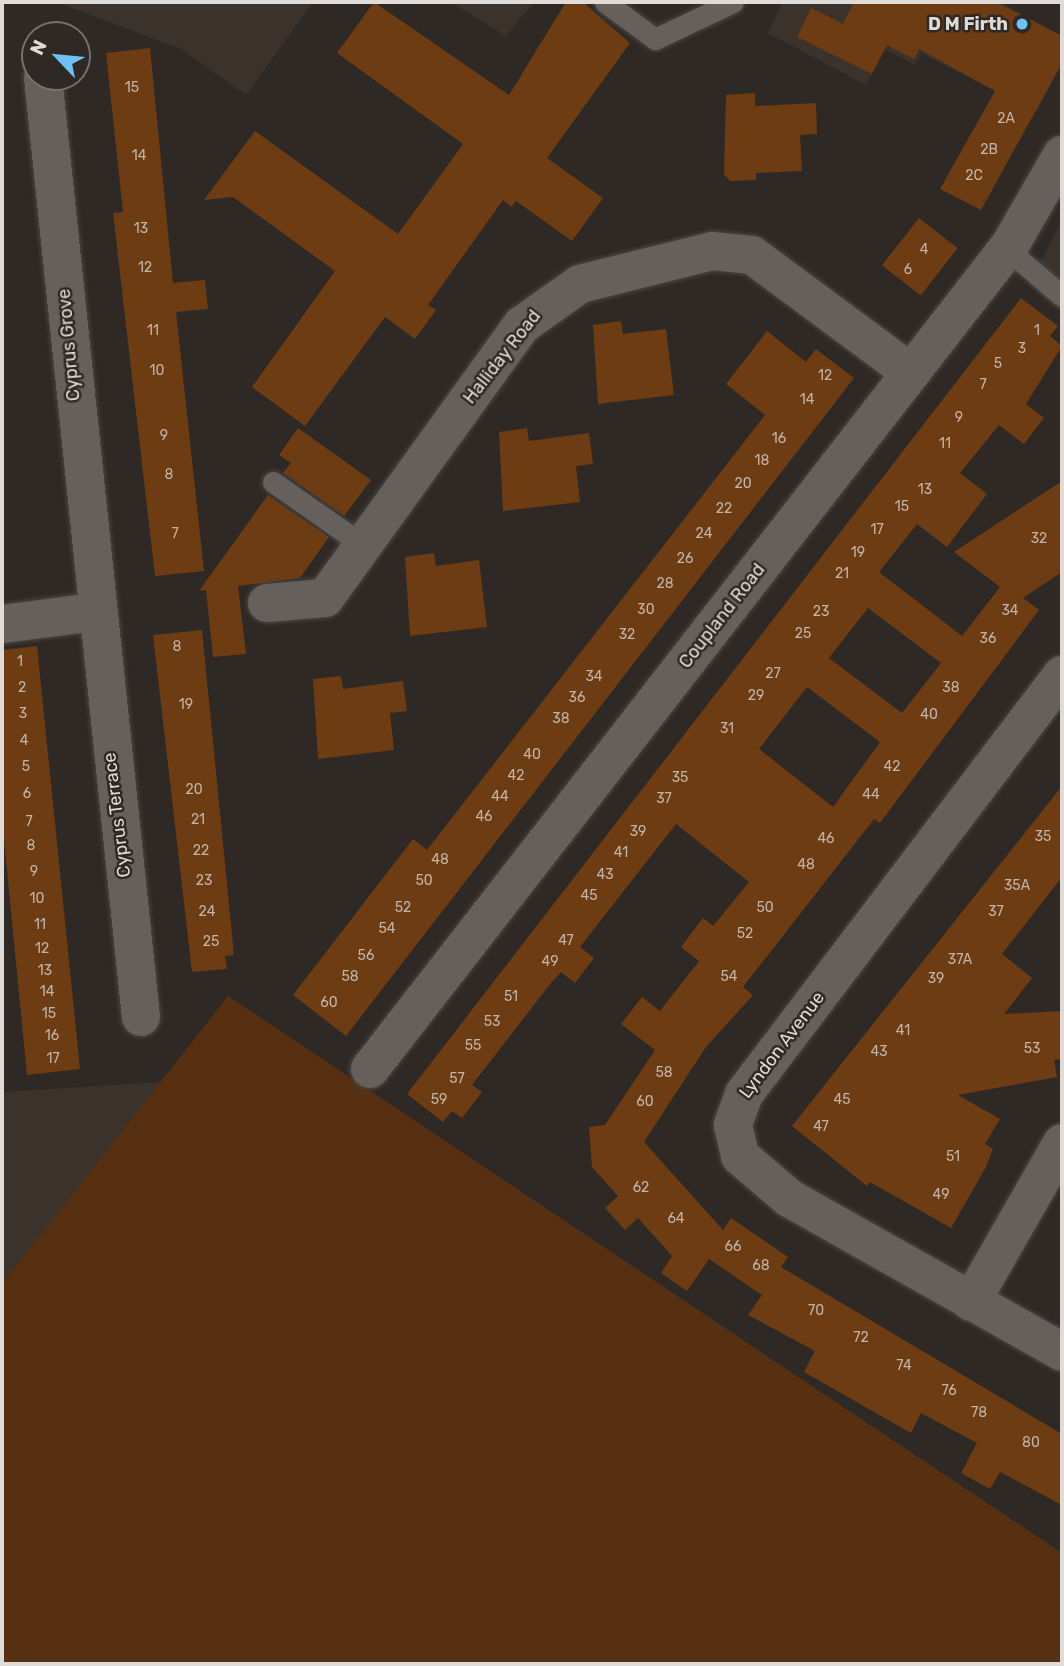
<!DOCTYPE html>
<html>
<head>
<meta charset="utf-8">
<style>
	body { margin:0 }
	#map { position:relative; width:1064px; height:1666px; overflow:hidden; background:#2e2925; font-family:Rubik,sans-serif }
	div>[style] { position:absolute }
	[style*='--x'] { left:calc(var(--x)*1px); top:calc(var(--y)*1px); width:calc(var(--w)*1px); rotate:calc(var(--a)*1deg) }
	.built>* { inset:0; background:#3c322c }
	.green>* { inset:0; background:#573011 }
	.building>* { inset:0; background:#6d3c13; transform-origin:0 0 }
	.roads { filter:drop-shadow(0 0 2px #4a4643) drop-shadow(0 0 2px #4a4643) }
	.service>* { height:21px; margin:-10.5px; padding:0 10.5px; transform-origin:10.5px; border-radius:10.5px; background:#65605c }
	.minor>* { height:38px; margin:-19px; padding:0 19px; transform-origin:19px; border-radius:19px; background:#65605c }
	.dots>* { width:19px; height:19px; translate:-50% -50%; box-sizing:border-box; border:4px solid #2e2925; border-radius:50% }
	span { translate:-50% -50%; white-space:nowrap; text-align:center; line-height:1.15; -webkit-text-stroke:5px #2e2925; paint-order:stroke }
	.number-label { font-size:14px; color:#c2b3a8 }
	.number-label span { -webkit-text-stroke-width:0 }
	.poi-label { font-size:18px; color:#dedbd9; font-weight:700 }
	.right { translate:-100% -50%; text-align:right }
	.street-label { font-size:18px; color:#dedbd9 }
	.frame { position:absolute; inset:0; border:4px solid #dedbd9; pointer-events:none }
	.north { position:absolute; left:21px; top:21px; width:70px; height:70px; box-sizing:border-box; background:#2e2925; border:2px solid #74706d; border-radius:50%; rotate:296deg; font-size:19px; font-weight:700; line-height:28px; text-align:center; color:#dedbd9 }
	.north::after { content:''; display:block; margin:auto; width:24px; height:32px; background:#6ec2f3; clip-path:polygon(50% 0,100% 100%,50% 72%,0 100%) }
</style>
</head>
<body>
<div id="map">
	<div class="built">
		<i style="clip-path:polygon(56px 2px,313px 2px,246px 95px,181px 49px)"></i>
		<i style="clip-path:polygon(450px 2px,534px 2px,506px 36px)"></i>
		<i style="clip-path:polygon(783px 2px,1000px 2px,1062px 36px,1062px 63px,1037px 112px,921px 53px,915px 65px,885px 49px,866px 85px,768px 33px)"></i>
		<i style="clip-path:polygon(1062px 219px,1062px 312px,1029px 285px)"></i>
		<i style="clip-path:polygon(161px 1082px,2px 1284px,2px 1092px)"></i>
	</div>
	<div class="green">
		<i style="clip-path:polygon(228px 996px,1062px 1553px,1062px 1664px,2px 1664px,2px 1284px)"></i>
	</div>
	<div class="building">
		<i style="clip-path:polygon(374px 2px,509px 95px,566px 2px,583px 2px,630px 43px,547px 158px,603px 198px,572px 241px,516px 201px,511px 207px,503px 200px,428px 305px,436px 310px,415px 339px,385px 317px,305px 426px,252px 387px,335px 271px,233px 197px,204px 200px,255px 131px,398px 234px,463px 144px,337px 53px)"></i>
		<i style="clip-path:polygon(854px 2px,996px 2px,1062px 36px,1062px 63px,981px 210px,940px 189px,995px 91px,919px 49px,914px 59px,887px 45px,872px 74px,797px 37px,811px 8px,843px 24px)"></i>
		<i style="clip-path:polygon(150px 48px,173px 283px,205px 280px,208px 309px,176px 312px,204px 571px,155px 576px,113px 213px,123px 212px,106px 53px)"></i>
		<i style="clip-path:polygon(755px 93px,755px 106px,816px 103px,817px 134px,800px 135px,802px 171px,756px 173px,756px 180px,730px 181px,724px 174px,726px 95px)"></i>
		<i style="left:919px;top:218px;width:49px;height:60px;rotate:38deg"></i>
		<i style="clip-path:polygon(evenodd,1021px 298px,1058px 326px,1050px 336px,1062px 346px,1026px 404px,1044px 418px,1024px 444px,999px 425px,960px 473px,987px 494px,947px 547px,917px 524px,879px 572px,962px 636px,1000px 587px,954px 552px,1062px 481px,1062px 572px,1023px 598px,1039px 610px,880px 823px,874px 819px,743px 987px,753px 995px,706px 1047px,644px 1142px,723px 1230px,731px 1218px,788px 1257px,781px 1267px,1062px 1434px,1062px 1505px,1000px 1472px,990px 1489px,961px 1473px,977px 1443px,921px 1413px,911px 1433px,804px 1372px,815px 1351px,748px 1315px,762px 1295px,709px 1259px,687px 1291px,661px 1273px,672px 1256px,638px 1218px,625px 1230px,605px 1208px,618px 1196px,592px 1167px,589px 1127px,605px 1125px,655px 1050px,621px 1024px,642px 997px,660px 1011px,699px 961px,681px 947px,703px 918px,713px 926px,749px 882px,676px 824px,580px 947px,594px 958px,575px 983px,561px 972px,551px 983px,472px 1085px,482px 1092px,462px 1118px,452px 1111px,443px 1122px,407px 1094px,1021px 298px,868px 608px,941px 663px,902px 713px,829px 658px,868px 608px,1021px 298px,807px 687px,880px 742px,833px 807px,759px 749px,807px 687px)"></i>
		<i style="clip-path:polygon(621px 321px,623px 334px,666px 329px,674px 395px,598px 404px,593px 325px)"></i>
		<i style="clip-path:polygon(767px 331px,806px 362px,816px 349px,854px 378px,346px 1036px,293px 995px,413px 839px,427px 850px,765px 415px,726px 384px)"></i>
		<i style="clip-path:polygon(298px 428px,371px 480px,344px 516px,283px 473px,291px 463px,279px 455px)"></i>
		<i style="clip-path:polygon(527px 428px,529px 441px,589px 433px,593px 464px,576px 466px,580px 502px,503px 511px,499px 432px)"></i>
		<i style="clip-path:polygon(268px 495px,329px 537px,300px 578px,238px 586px,246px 654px,213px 657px,206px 590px,199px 591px)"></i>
		<i style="clip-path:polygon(434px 553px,436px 566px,479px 560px,487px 627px,410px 636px,405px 557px)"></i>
		<i style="clip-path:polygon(202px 630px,234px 955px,225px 956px,227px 969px,192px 972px,153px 635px)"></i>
		<i style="clip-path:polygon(37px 646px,80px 1069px,27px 1075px,2px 820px,2px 650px)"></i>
		<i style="clip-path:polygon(341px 676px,343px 689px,403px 681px,407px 711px,390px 713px,394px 750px,318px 759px,313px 679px)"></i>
		<i style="clip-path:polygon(1062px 786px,1062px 877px,1002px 954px,1032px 978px,1004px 1014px,1062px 1011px,1062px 1059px,1054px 1060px,1057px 1077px,958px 1095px,1000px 1119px,985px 1144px,993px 1149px,986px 1167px,951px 1228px,870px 1182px,867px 1186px,792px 1126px)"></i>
	</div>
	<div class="roads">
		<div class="service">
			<i style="--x:605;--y:2;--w:62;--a:36.5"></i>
			<i style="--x:655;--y:39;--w:86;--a:-25.4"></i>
			<i style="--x:1007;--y:249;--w:72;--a:40.5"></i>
			<i style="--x:273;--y:482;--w:110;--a:35"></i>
		</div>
		<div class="minor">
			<i style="--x:43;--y:77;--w:945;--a:84.05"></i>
			<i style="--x:267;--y:603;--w:58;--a:-4.9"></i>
			<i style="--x:325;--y:598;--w:337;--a:-54.2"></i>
			<i style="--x:522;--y:325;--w:71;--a:-35.3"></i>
			<i style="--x:580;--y:284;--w:136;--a:-14"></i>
			<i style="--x:712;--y:251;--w:40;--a:5.7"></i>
			<i style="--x:752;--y:255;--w:197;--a:36.5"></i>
			<i style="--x:2;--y:624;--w:93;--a:-7.4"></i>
			<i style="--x:1062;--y:675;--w:526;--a:127.2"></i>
			<i style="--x:744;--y:1094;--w:33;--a:110"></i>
			<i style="--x:733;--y:1125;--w:32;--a:77"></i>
			<i style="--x:740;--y:1156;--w:65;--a:40.6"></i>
			<i style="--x:789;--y:1198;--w:313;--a:29.4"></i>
			<i style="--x:370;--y:1069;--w:1043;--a:-52.16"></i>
			<i style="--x:1010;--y:245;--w:104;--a:-60"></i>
			<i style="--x:971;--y:1302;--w:183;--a:-60.2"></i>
		</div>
	</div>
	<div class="dots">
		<i style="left:1022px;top:24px;background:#6ec2f3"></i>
	</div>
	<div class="number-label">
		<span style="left:132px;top:88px">15</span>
		<span style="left:1006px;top:119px">2A</span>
		<span style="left:989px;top:150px">2B</span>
		<span style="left:139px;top:156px">14</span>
		<span style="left:974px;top:176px">2C</span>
		<span style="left:141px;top:229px">13</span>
		<span style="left:924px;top:250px">4</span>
		<span style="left:145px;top:268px">12</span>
		<span style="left:908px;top:270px">6</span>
		<span style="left:153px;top:331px">11</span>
		<span style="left:1037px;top:331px">1</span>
		<span style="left:1022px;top:349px">3</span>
		<span style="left:998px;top:364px">5</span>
		<span style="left:157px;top:371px">10</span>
		<span style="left:825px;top:376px">12</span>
		<span style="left:983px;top:385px">7</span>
		<span style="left:807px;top:400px">14</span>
		<span style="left:959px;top:418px">9</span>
		<span style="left:164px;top:436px">9</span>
		<span style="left:779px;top:439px">16</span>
		<span style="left:945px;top:444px">11</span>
		<span style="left:762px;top:461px">18</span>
		<span style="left:169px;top:475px">8</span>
		<span style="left:743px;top:484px">20</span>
		<span style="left:925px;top:490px">13</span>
		<span style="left:902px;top:507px">15</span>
		<span style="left:724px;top:509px">22</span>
		<span style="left:877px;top:530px">17</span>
		<span style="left:175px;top:534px">7</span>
		<span style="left:704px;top:534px">24</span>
		<span style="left:1039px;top:539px">32</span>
		<span style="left:858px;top:553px">19</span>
		<span style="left:685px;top:559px">26</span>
		<span style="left:842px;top:574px">21</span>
		<span style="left:665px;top:584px">28</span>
		<span style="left:646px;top:610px">30</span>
		<span style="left:1010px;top:611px">34</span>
		<span style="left:821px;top:612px">23</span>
		<span style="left:803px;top:634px">25</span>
		<span style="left:627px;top:635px">32</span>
		<span style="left:988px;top:639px">36</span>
		<span style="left:177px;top:647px">8</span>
		<span style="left:20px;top:662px">1</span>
		<span style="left:773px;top:674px">27</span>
		<span style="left:594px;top:677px">34</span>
		<span style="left:22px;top:688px">2</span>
		<span style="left:951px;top:688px">38</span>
		<span style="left:756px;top:696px">29</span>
		<span style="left:577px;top:698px">36</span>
		<span style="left:186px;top:705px">19</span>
		<span style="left:23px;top:714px">3</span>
		<span style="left:929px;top:715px">40</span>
		<span style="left:561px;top:719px">38</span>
		<span style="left:727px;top:729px">31</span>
		<span style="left:24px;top:741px">4</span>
		<span style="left:532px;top:755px">40</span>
		<span style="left:26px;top:767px">5</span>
		<span style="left:892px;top:767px">42</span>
		<span style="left:516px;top:776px">42</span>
		<span style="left:680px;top:778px">35</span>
		<span style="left:194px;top:790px">20</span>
		<span style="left:27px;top:794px">6</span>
		<span style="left:871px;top:795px">44</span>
		<span style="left:500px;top:797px">44</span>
		<span style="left:664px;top:799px">37</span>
		<span style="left:484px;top:817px">46</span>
		<span style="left:198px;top:820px">21</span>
		<span style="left:29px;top:822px">7</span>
		<span style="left:638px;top:832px">39</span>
		<span style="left:1043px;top:837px">35</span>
		<span style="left:826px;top:839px">46</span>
		<span style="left:31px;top:846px">8</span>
		<span style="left:201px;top:851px">22</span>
		<span style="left:621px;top:853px">41</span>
		<span style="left:440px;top:860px">48</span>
		<span style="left:806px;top:865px">48</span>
		<span style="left:34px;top:872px">9</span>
		<span style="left:605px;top:875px">43</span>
		<span style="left:204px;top:881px">23</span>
		<span style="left:424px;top:881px">50</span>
		<span style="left:1017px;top:886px">35A</span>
		<span style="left:589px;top:896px">45</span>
		<span style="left:37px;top:899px">10</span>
		<span style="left:403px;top:908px">52</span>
		<span style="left:765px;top:908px">50</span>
		<span style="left:207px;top:912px">24</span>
		<span style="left:996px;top:912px">37</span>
		<span style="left:40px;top:925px">11</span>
		<span style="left:387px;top:929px">54</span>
		<span style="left:745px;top:934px">52</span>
		<span style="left:566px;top:941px">47</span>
		<span style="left:211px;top:942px">25</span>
		<span style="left:42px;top:949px">12</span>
		<span style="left:366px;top:956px">56</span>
		<span style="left:960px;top:960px">37A</span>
		<span style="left:550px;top:962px">49</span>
		<span style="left:45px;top:971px">13</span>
		<span style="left:350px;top:977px">58</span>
		<span style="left:729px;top:977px">54</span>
		<span style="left:936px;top:979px">39</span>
		<span style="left:47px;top:992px">14</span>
		<span style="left:511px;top:997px">51</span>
		<span style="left:329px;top:1003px">60</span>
		<span style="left:49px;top:1014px">15</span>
		<span style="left:492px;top:1022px">53</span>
		<span style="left:903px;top:1031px">41</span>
		<span style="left:52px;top:1036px">16</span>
		<span style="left:473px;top:1046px">55</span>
		<span style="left:1032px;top:1049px">53</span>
		<span style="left:879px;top:1052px">43</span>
		<span style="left:53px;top:1059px">17</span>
		<span style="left:664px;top:1073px">58</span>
		<span style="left:457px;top:1079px">57</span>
		<span style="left:439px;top:1100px">59</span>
		<span style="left:842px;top:1100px">45</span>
		<span style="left:645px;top:1102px">60</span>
		<span style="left:821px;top:1127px">47</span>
		<span style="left:953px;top:1157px">51</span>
		<span style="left:641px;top:1188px">62</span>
		<span style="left:941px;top:1195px">49</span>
		<span style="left:676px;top:1219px">64</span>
		<span style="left:733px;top:1247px">66</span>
		<span style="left:761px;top:1266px">68</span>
		<span style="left:816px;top:1311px">70</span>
		<span style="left:861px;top:1338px">72</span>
		<span style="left:904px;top:1366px">74</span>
		<span style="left:949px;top:1391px">76</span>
		<span style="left:979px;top:1413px">78</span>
		<span style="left:1031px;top:1443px">80</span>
	</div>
	<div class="poi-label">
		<span class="right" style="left:1008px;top:24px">D M Firth</span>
	</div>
	<div class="street-label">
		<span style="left:69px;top:345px;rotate:-95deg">Cyprus Grove</span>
		<span style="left:502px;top:357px;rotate:-52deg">Halliday Road</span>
		<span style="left:722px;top:616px;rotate:-52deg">Coupland Road</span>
		<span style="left:117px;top:815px;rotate:-97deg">Cyprus Terrace</span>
		<span style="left:782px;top:1045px;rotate:-53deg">Lyndon Avenue</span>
	</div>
	<div class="frame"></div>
	<div class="north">N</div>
</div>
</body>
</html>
